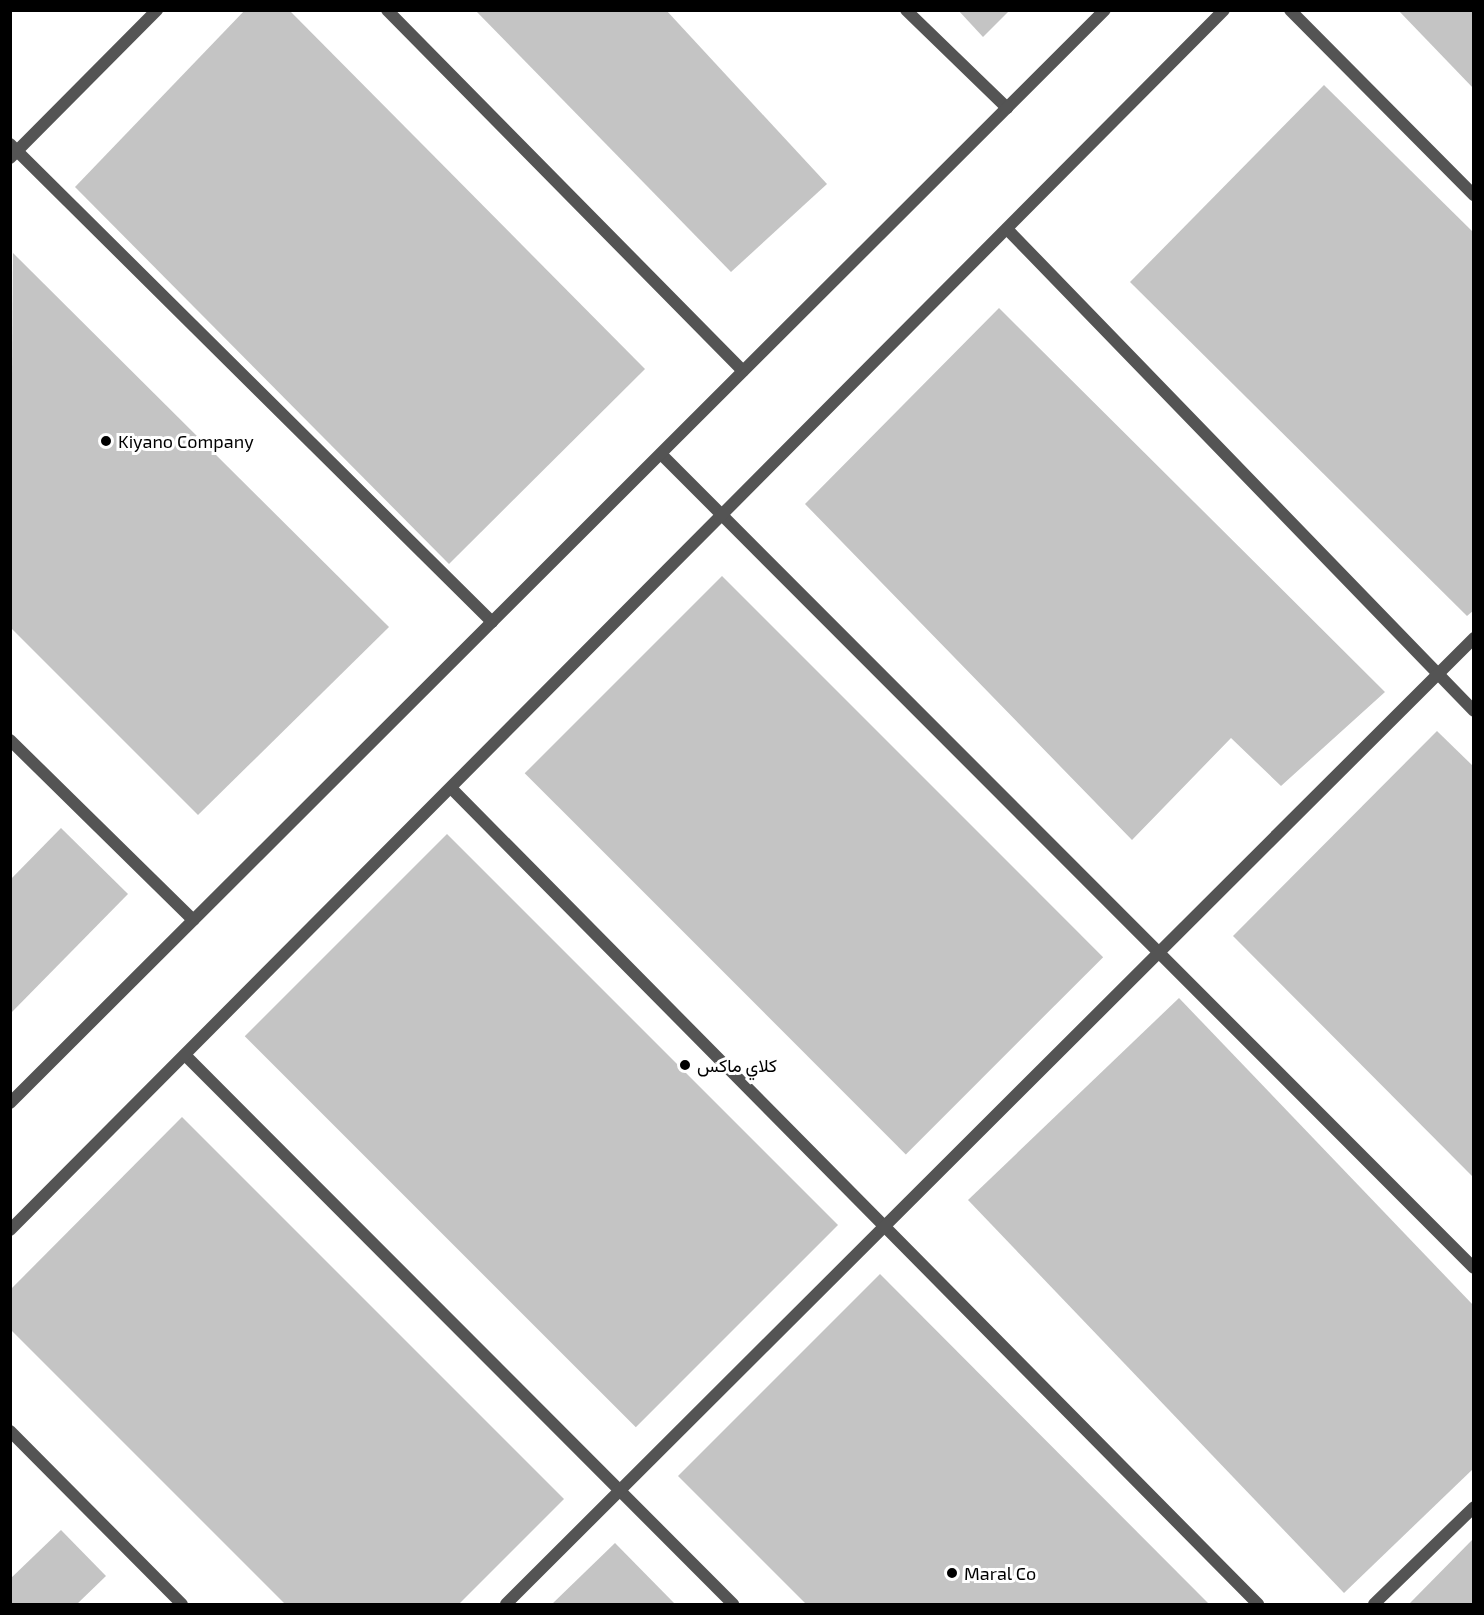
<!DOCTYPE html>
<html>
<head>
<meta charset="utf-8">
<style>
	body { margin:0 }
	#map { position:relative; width:1484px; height:1615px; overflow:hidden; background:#fff; font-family:"Exo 2",Vazirmatn,sans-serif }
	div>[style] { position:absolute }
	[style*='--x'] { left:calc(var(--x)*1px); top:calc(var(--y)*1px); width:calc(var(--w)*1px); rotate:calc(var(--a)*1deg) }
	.building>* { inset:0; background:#c4c4c4; transform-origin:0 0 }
	.service>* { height:12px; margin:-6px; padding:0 6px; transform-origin:6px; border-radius:6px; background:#545454 }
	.minor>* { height:12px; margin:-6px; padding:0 6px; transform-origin:6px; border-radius:6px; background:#545454 }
	.dots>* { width:16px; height:16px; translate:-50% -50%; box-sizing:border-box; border:3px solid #fff; border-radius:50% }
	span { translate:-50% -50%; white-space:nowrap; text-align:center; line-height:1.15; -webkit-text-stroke:6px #fff; paint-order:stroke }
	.poi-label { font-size:18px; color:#000 }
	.left { translate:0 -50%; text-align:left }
	.frame { position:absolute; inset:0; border:12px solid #000; pointer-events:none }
</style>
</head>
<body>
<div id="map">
	<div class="building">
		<i style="clip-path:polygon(245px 10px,289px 10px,645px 369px,449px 564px,75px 187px)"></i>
		<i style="clip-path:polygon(475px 10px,666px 10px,827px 184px,731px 272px)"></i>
		<i style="clip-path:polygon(958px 10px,1010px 10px,983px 37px)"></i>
		<i style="clip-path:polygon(1398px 10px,1474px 10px,1474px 89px)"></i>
		<i style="clip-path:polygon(1324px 85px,1474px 233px,1474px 610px,1467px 616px,1130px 282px)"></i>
		<i style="clip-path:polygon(13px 253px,389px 627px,198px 815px,10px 627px)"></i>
		<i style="clip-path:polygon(999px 308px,1385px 692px,1281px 786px,1231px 738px,1132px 840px,805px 504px)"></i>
		<i style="left:722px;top:576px;width:539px;height:279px;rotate:45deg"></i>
		<i style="clip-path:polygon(1437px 731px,1474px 767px,1474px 1178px,1233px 936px)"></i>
		<i style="clip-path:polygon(61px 828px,128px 894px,10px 1014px,10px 880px)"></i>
		<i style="left:447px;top:834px;width:553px;height:286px;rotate:45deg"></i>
		<i style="clip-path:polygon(1179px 998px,1474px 1306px,1474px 1468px,1344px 1593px,968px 1200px)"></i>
		<i style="clip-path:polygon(182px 1117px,564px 1499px,459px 1604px,285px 1604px,10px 1329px,10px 1290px)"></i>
		<i style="clip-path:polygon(880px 1274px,1209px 1604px,806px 1604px,678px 1476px)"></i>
		<i style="clip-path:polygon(61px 1530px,106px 1576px,77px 1604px,10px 1604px,10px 1579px)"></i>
		<i style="clip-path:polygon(1474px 1538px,1474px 1604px,1409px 1604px)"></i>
		<i style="clip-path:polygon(615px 1543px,675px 1604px,552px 1604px)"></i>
	</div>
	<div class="service">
		<i style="--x:387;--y:10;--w:507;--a:45.4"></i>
		<i style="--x:906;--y:10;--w:141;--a:44.1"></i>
		<i style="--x:1290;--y:10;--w:261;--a:45.2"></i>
		<i style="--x:10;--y:144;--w:679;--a:44.76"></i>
		<i style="--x:10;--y:158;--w:209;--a:-45.2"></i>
		<i style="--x:1007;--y:229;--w:671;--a:45.91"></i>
		<i style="--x:661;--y:454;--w:1150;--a:45.04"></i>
		<i style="--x:10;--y:740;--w:257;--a:44.5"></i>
		<i style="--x:451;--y:788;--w:1148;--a:45.32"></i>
		<i style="--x:185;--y:1055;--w:776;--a:45.05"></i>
		<i style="--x:10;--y:1431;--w:244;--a:45.2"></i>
		<i style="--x:506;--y:1604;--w:1368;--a:-44.94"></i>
		<i style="--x:1374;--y:1604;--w:139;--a:-44.1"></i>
	</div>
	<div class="minor">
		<i style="--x:10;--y:1103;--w:1547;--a:-44.95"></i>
		<i style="--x:10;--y:1230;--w:1721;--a:-45.14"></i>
	</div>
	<div class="dots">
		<i style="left:106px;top:441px;background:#000"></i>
		<i style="left:685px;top:1065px;background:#000"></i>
		<i style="left:952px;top:1573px;background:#000"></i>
	</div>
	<div class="poi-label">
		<span class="left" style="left:118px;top:441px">Kiyano Company</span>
		<span class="left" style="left:697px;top:1065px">كلاي ماكس</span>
		<span class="left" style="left:964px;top:1573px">Maral Co</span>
	</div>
	<div class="frame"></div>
</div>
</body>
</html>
